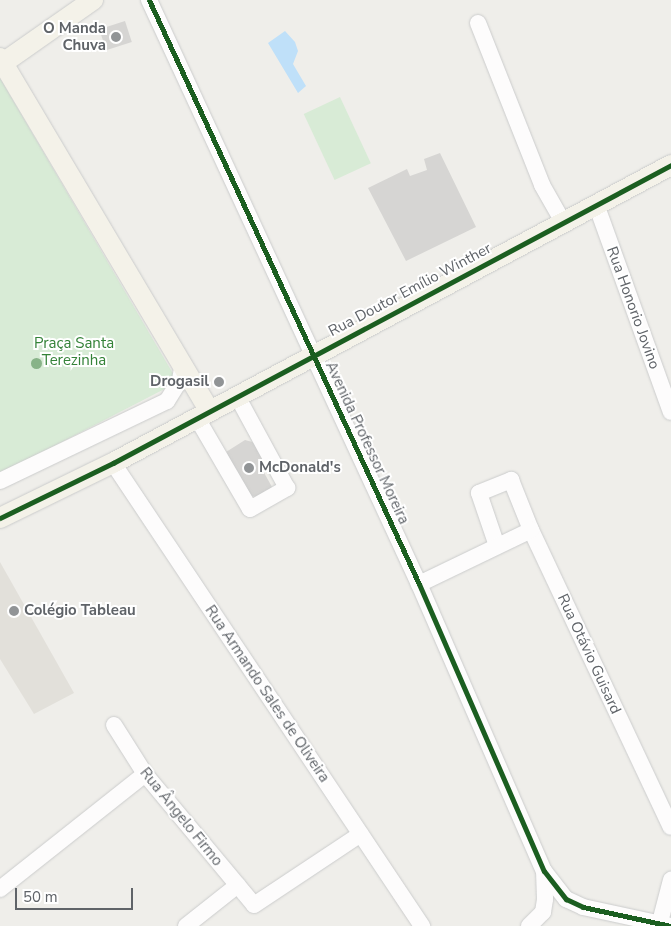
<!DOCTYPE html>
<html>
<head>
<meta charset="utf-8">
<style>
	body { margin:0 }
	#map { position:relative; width:671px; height:926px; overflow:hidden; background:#efeeea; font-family:"Nunito Sans",sans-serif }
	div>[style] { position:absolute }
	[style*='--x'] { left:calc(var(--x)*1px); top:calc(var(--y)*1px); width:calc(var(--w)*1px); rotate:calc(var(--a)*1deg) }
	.education>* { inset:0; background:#e2e0da }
	.green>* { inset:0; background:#d8ebd6; transform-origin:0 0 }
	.water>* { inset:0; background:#bfe0f9 }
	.building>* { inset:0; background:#d6d5d3; transform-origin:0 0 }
	.roads { filter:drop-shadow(0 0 1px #cbcccc) drop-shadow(0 0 1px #cbcccc) }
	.minor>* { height:16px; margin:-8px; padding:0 8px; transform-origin:8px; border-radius:8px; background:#fdfcfc }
	.major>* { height:20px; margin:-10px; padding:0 10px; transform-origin:10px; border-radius:10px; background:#f4f2e9 }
	.cycleway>* { height:5px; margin:-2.5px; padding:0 2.5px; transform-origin:2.5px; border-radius:2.5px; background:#1b5e20 }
	.trees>* { width:11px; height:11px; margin:-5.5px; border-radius:50%; background:#88b388 }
	.dots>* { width:14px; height:14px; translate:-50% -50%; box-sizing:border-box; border:2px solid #fff; border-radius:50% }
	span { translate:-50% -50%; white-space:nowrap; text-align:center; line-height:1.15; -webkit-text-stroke:4px #fff; paint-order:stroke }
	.poi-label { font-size:15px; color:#5f6368; font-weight:700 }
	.right { translate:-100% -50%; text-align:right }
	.left { translate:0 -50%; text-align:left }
	.street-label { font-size:15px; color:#5f6368 }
	.park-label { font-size:15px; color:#348238 }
	.scale { position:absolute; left:15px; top:888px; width:118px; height:22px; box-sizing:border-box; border:2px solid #5f6368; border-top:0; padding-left:6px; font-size:15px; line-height:18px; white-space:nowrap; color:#5f6368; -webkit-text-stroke:4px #fff; paint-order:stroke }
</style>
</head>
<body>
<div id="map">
	<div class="education">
		<i style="clip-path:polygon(0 562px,74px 693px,34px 714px,0 659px)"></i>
	</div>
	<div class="green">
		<i style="clip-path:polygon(0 78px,178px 382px,0 474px)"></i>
		<i style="left:340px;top:97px;width:73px;height:40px;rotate:65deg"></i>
	</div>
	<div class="water">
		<i style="clip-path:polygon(285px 31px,295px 42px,298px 51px,293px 64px,306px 86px,298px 93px,268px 43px)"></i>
	</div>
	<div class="building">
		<i style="left:125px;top:21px;width:22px;height:27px;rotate:72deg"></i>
		<i style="clip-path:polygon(440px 153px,476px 227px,406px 261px,368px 188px,407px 169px,410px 176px,427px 170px,424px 159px)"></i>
		<i style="clip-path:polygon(245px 440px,256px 443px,269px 466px,262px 469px,272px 487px,267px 495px,260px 498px,248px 495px,226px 452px)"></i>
	</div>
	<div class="roads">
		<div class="minor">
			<i style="--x:149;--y:0;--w:643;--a:65.19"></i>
			<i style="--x:419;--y:584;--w:313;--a:66.5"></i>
			<i style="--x:544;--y:871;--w:36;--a:52"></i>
			<i style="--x:566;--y:899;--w:19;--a:25"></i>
			<i style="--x:583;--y:907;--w:90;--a:12.2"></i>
			<i style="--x:478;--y:23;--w:174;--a:68.4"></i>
			<i style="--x:542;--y:185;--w:43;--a:60.4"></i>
			<i style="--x:596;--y:204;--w:221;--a:70.2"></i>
			<i style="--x:197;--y:418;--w:105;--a:59.8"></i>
			<i style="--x:250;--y:509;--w:43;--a:-29.6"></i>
			<i style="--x:287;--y:488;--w:105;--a:-118.5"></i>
			<i style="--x:113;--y:463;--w:557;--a:56.28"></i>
			<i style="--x:0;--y:481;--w:185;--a:-25.6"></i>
			<i style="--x:167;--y:401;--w:25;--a:-58"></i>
			<i style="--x:180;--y:380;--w:17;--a:-80"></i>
			<i style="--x:497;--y:546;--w:56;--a:-108.8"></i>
			<i style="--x:479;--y:493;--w:35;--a:-22"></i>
			<i style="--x:511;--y:480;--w:54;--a:68.2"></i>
			<i style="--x:531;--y:530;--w:328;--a:64.8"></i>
			<i style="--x:419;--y:584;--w:124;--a:-25.7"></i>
			<i style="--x:114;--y:725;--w:58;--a:57.7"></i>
			<i style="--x:145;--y:774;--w:170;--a:50.2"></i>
			<i style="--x:254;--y:905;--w:128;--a:-33.6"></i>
			<i style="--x:0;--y:889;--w:185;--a:-38.4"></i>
			<i style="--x:186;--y:926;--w:66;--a:-38.3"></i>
			<i style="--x:529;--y:926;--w:20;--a:-45"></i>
			<i style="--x:543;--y:912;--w:13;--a:-81"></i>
			<i style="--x:545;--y:899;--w:28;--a:-92"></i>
			<i style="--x:659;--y:926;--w:48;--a:-75.4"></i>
		</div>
		<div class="major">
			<i style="--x:0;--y:58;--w:411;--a:59.3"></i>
			<i style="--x:3;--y:63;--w:110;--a:-35"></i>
			<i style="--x:0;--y:518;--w:126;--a:-26"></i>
			<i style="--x:113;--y:463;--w:633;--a:-28.1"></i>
		</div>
	</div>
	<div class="cycleway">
		<i style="--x:149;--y:0;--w:643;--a:65.19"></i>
		<i style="--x:419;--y:584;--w:313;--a:66.5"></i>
		<i style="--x:544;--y:871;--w:36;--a:52"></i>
		<i style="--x:566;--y:899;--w:19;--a:25"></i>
		<i style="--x:583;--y:907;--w:90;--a:12.2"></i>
		<i style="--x:0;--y:518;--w:126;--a:-26"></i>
		<i style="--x:113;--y:463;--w:633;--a:-28.1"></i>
	</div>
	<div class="trees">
		<i style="left:36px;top:363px"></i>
	</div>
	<div class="dots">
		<i style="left:116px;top:37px;background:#919496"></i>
		<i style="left:219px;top:382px;background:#919496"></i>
		<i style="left:249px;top:468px;background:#919496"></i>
		<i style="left:14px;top:611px;background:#919496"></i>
	</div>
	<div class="poi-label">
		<span class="right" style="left:106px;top:37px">O Manda<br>Chuva</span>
		<span class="right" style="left:209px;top:382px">Drogasil</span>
		<span class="left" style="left:259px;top:468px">McDonald's</span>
		<span class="left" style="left:24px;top:611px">Colégio Tableau</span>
	</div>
	<div class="street-label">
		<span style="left:410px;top:290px;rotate:-28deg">Rua Doutor Emílio Winther</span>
		<span style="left:633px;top:308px;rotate:70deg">Rua Honorio Jovino</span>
		<span style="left:367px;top:443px;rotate:65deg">Avenida Professor Moreira</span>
		<span style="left:589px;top:654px;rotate:65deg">Rua Otávio Guisard</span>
		<span style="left:267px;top:694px;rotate:56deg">Rua Armando Sales de Oliveira</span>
		<span style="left:181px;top:817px;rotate:51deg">Rua Ângelo Firmo</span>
	</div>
	<div class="park-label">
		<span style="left:74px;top:352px">Praça Santa<br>Terezinha</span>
	</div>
	<div class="scale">50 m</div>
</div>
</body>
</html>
